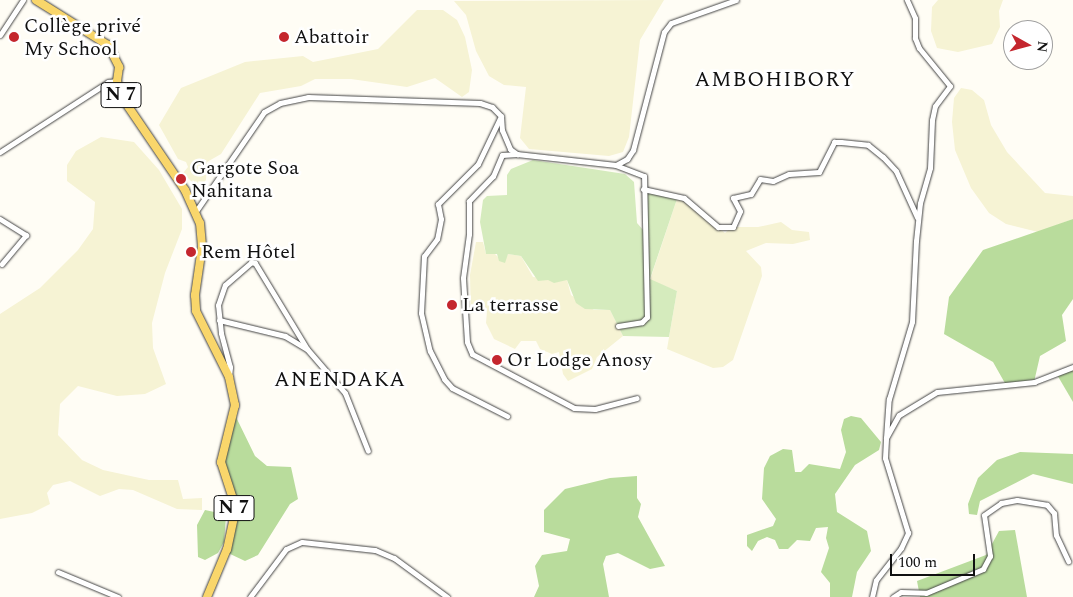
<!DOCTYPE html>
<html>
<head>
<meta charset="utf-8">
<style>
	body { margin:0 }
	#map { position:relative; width:1073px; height:597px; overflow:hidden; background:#fffdf5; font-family:Spectral,serif }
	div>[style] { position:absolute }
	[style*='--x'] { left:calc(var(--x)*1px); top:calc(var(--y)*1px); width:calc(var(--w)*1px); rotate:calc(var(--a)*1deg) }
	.farmland>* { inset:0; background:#f6f3d4 }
	.green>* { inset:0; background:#d5ebbd }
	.forest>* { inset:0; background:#b9dc9c }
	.roads { filter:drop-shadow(0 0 1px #444) drop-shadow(0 0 1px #444) }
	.minor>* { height:5px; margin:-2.5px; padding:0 2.5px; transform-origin:2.5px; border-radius:2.5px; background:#fff }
	.primary>* { height:8px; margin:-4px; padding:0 4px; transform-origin:4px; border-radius:4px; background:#f9d66b }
	.dots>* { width:14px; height:14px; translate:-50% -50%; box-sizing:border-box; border:2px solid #fff; border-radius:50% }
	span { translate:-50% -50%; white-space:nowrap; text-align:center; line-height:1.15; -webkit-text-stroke:5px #fff; paint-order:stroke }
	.shield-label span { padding:1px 4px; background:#fff; border:1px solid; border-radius:4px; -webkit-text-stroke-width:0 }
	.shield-label { font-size:19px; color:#111; font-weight:700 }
	.poi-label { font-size:20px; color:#111 }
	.left { translate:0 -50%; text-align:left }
	.neighbourhood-label { font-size:21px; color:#111; letter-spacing:1px }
	.north { position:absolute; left:1003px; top:20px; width:50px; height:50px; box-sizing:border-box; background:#fff; border:1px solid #a0a0a0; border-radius:50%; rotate:97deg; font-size:14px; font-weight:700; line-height:20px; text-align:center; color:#111 }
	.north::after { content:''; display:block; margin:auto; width:18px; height:22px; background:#c4262e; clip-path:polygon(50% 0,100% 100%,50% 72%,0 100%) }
	.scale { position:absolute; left:890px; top:554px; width:85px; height:22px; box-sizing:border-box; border:2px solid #111; border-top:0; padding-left:6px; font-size:15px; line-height:18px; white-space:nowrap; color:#111; -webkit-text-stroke:4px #fff; paint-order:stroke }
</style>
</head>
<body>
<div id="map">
	<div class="farmland">
		<i style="clip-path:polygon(664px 0,640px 40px,629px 137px,623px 152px,609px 156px,529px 149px,520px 138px,526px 87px,504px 85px,489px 76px,476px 51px,466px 15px,454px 1px)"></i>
		<i style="clip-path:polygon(938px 0,1003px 0,999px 11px,1000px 27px,992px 44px,958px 52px,937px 48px,931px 31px,932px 7px)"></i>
		<i style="clip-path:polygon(417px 10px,443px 10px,457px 20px,465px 37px,472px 70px,469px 92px,462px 97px,435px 78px,407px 87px,351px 79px,315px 79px,301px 86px,260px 93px,221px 154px,207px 162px,206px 180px,199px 189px,183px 173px,188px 167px,186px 162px,178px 159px,159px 125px,181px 88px,245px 62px,303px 56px,313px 62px,378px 49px)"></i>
		<i style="clip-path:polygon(961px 88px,972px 90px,984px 100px,991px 125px,1007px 152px,1045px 193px,1073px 196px,1073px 219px,1038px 232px,1006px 224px,989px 213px,971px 188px,955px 150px,952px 122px,954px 98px)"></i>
		<i style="clip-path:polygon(101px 137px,134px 142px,159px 170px,182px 209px,182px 229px,165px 273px,152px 323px,153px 348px,166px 384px,145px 394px,117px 396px,78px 386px,60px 404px,58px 435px,82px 460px,103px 470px,149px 480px,178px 480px,183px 499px,202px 498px,202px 510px,177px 509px,133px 490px,119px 489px,100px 496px,70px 481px,53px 485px,47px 493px,50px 504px,32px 513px,0 519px,0 314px,40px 288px,78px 250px,93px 229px,95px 202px,67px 181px,67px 165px,76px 151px)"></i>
		<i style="clip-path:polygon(677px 199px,682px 199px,725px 233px,732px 227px,758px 227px,781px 222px,792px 230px,809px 232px,810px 240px,793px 244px,766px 243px,746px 251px,761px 267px,762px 276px,733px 360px,723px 367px,713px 368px,667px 349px,677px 291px,650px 280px)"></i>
		<i style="clip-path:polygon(476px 242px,483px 242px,486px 254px,494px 253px,499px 258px,506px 258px,508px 254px,521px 256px,533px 277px,567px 280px,571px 295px,594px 310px,610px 310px,623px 336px,597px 357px,592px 369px,568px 381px,563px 374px,559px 352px,552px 354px,540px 349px,536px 341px,521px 341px,515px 349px,494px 339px,486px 323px,487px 311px,471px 314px,470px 275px)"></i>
	</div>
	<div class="green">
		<i style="clip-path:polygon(533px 160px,625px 174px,634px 182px,637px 223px,644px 231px,645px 190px,677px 199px,650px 279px,677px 291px,669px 337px,623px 336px,610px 310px,585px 309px,576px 303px,567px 280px,554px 283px,548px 280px,538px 281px,521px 256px,508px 254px,505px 263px,499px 261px,497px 254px,486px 254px,480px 222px,483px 200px,487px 196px,507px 195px,507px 175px,511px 169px)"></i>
	</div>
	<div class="forest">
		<i style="clip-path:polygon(1073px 219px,1073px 299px,1062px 315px,1066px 341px,1040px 356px,1034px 382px,1006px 385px,993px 362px,944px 334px,949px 297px,983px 250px)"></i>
		<i style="clip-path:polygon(1073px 367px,1073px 402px,1056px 373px)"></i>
		<i style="clip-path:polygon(851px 416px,861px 418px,881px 442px,879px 450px,855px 465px,835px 494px,837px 512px,867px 531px,871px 551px,857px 572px,852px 597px,830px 597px,830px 583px,821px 572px,829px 548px,826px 538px,828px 527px,816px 528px,810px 541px,797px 540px,788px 549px,779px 549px,775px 540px,767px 537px,758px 541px,752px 551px,747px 546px,747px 535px,773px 526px,776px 519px,762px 499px,764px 468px,770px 456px,783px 449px,792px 450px,795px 472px,801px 472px,809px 464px,840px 469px,846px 452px,841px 430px,844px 419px)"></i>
		<i style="clip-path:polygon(236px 417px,255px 456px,267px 466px,291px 467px,298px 499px,290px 504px,258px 555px,245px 561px,228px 553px,236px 524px,223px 472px,224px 447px)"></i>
		<i style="clip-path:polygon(1020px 452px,1073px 454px,1073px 484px,1033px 474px,980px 501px,977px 515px,969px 514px,968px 504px,978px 478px,997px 460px)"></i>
		<i style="clip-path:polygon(637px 476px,637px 498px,641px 504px,638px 517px,665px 566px,650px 569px,618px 553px,606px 556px,603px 564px,609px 597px,534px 597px,539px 586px,535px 566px,542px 555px,567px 551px,570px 539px,544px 532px,544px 510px,565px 489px,610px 478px)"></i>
		<i style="clip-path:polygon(221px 503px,227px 504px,224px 542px,218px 553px,205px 560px,198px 557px,197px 525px,205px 510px,219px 513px)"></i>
		<i style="clip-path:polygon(1015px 530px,1027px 597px,920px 597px,917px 581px,986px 555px,999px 531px)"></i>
	</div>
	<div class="roads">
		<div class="minor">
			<i style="--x:0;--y:35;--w:42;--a:-56.7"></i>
			<i style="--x:500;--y:118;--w:51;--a:115.6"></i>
			<i style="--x:478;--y:164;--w:57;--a:135"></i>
			<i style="--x:438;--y:204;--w:15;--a:79"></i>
			<i style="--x:441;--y:219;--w:20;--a:101"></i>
			<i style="--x:437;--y:239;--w:21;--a:127"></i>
			<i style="--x:424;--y:256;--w:57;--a:93"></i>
			<i style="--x:421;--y:313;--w:39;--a:77"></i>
			<i style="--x:430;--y:351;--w:31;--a:63"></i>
			<i style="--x:444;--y:379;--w:12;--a:48"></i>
			<i style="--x:452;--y:388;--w:62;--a:27"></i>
			<i style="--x:0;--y:152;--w:129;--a:-32.9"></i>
			<i style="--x:108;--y:82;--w:9;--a:-6"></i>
			<i style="--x:616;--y:165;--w:13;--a:-29"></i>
			<i style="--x:627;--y:159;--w:11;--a:-56"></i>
			<i style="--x:633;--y:150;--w:122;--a:-75.3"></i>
			<i style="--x:664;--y:32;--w:11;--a:-52"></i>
			<i style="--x:671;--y:23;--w:69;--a:-19.5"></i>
			<i style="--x:643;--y:189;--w:42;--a:12.4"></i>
			<i style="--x:684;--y:198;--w:45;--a:40.5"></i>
			<i style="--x:718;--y:227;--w:15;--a:0"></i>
			<i style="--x:733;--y:227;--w:17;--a:-66"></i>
			<i style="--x:740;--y:211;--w:15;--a:-118"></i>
			<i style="--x:733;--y:198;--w:18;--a:-13"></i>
			<i style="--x:751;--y:194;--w:17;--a:-59"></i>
			<i style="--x:760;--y:179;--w:13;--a:9"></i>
			<i style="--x:773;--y:181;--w:17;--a:-24"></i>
			<i style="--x:789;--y:174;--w:30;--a:-4"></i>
			<i style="--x:819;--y:172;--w:34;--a:-63"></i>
			<i style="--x:834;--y:142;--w:7;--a:0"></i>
			<i style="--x:841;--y:142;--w:27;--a:6"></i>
			<i style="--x:868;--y:145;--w:19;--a:39"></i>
			<i style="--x:883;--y:157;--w:19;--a:47"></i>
			<i style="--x:896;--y:171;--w:51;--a:65.5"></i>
			<i style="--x:196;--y:211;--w:120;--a:-55.5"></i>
			<i style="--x:264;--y:112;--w:18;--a:-29"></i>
			<i style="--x:280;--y:103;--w:29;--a:-12"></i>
			<i style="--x:308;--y:97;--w:172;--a:2"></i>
			<i style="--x:480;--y:103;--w:13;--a:18"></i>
			<i style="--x:492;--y:107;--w:13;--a:45"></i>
			<i style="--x:501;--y:116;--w:14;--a:86"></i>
			<i style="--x:502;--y:130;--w:21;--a:67"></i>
			<i style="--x:510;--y:149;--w:9;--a:36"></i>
			<i style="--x:0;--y:219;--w:31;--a:32"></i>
			<i style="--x:26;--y:235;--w:38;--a:130"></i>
			<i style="--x:219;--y:320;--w:68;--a:13.6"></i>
			<i style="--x:285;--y:336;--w:26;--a:31"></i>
			<i style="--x:307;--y:349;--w:58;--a:49.2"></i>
			<i style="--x:345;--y:393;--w:62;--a:68.4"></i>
			<i style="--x:618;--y:326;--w:24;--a:-9"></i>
			<i style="--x:642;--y:322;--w:7;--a:-45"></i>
			<i style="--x:647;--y:317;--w:141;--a:-91.2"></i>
			<i style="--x:644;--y:176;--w:30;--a:-159"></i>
			<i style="--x:616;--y:165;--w:100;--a:-173.7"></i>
			<i style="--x:517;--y:154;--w:15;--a:176"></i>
			<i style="--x:502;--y:155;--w:23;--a:113"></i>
			<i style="--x:493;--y:176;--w:35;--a:134"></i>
			<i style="--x:469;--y:201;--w:33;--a:90"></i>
			<i style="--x:469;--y:234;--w:44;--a:97.8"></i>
			<i style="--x:463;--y:278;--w:64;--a:86.4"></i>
			<i style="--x:467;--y:342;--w:13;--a:67"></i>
			<i style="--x:472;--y:354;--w:115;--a:27.9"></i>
			<i style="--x:574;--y:408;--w:21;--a:3"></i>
			<i style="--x:595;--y:409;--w:43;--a:-14.7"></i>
			<i style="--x:229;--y:377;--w:10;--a:-84"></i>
			<i style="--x:230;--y:367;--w:35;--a:-105"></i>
			<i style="--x:221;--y:333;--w:28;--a:-96"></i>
			<i style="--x:218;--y:305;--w:21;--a:-71"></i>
			<i style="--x:225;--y:285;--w:35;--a:-41"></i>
			<i style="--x:251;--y:262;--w:4;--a:14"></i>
			<i style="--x:255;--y:263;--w:100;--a:58.8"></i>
			<i style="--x:886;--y:438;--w:39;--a:-86"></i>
			<i style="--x:889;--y:399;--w:80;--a:-73.4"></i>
			<i style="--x:912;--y:322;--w:81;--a:-87.2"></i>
			<i style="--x:916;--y:241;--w:38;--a:-84"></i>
			<i style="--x:920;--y:203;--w:36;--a:-74"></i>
			<i style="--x:930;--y:168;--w:48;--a:-87.6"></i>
			<i style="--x:932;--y:120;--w:14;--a:-78"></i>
			<i style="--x:935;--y:106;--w:25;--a:-53"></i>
			<i style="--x:950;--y:86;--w:49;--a:-129.2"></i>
			<i style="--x:919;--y:48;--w:11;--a:-112"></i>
			<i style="--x:915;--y:38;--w:20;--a:-90"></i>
			<i style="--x:915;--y:18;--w:20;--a:-114"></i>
			<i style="--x:58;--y:572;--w:65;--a:22.6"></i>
			<i style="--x:250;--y:597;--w:60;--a:-53.1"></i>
			<i style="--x:286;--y:549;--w:17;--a:-24"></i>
			<i style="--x:302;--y:542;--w:73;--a:6.3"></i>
			<i style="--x:375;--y:550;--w:21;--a:23"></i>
			<i style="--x:394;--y:558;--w:66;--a:36.3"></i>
			<i style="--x:872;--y:597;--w:17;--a:-77"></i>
			<i style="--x:876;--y:580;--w:41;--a:-52"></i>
			<i style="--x:901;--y:548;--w:17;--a:-65"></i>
			<i style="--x:908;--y:533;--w:78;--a:-107"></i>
			<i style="--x:885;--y:458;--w:20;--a:-87"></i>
			<i style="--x:886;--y:438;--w:26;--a:-61"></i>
			<i style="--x:899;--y:415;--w:44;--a:-31.2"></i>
			<i style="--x:937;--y:392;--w:98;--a:-5.9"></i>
			<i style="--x:1034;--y:382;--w:42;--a:-21"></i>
			<i style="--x:893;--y:597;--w:9;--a:-32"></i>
			<i style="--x:901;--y:592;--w:25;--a:2"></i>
			<i style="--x:926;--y:593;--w:62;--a:-22.8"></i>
			<i style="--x:983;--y:569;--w:15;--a:-62"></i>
			<i style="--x:990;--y:556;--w:41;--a:-98.3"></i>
			<i style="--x:984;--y:515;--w:21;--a:-35"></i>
			<i style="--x:1001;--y:503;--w:16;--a:-11"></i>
			<i style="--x:1017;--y:500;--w:30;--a:9"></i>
			<i style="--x:1047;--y:505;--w:11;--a:49"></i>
			<i style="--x:1054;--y:513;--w:22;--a:85"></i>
			<i style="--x:1056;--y:535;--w:29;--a:65"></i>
		</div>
		<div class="primary">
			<i style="--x:36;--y:0;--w:85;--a:32"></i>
			<i style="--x:108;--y:45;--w:25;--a:63"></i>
			<i style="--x:119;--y:67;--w:14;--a:98"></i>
			<i style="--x:117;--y:81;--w:16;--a:75"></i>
			<i style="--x:121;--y:96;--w:114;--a:55.8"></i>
			<i style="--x:185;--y:190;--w:36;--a:66"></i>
			<i style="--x:200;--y:223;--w:24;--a:85"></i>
			<i style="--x:202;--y:247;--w:49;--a:98.3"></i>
			<i style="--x:195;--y:295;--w:16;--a:86"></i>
			<i style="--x:196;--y:311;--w:74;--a:63.4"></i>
			<i style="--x:229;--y:377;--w:29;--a:78"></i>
			<i style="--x:235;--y:405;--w:59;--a:103.8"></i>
			<i style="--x:221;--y:462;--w:39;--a:72"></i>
			<i style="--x:233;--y:499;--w:18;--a:87"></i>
			<i style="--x:234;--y:517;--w:33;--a:102"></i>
			<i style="--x:227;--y:549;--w:52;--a:112.6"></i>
		</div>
	</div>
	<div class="dots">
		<i style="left:14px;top:37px;background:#c4262e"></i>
		<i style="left:284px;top:37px;background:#c4262e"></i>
		<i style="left:181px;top:179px;background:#c4262e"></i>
		<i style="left:191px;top:252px;background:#c4262e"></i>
		<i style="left:452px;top:305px;background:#c4262e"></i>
		<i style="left:497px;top:360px;background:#c4262e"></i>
	</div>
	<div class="shield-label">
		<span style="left:121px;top:95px">N 7</span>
		<span style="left:234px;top:508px">N 7</span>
	</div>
	<div class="poi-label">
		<span class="left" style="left:24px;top:38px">Collège privé<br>My School</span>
		<span class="left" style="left:294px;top:37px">Abattoir</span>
		<span class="left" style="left:191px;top:180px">Gargote Soa<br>Nahitana</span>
		<span class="left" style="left:201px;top:252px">Rem Hôtel</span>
		<span class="left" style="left:462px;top:305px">La terrasse</span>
		<span class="left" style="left:507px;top:360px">Or Lodge Anosy</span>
	</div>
	<div class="neighbourhood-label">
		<span style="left:775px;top:80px">AMBOHIBORY</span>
		<span style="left:340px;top:380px">ANENDAKA</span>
	</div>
	<div class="north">N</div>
	<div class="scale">100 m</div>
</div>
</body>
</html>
